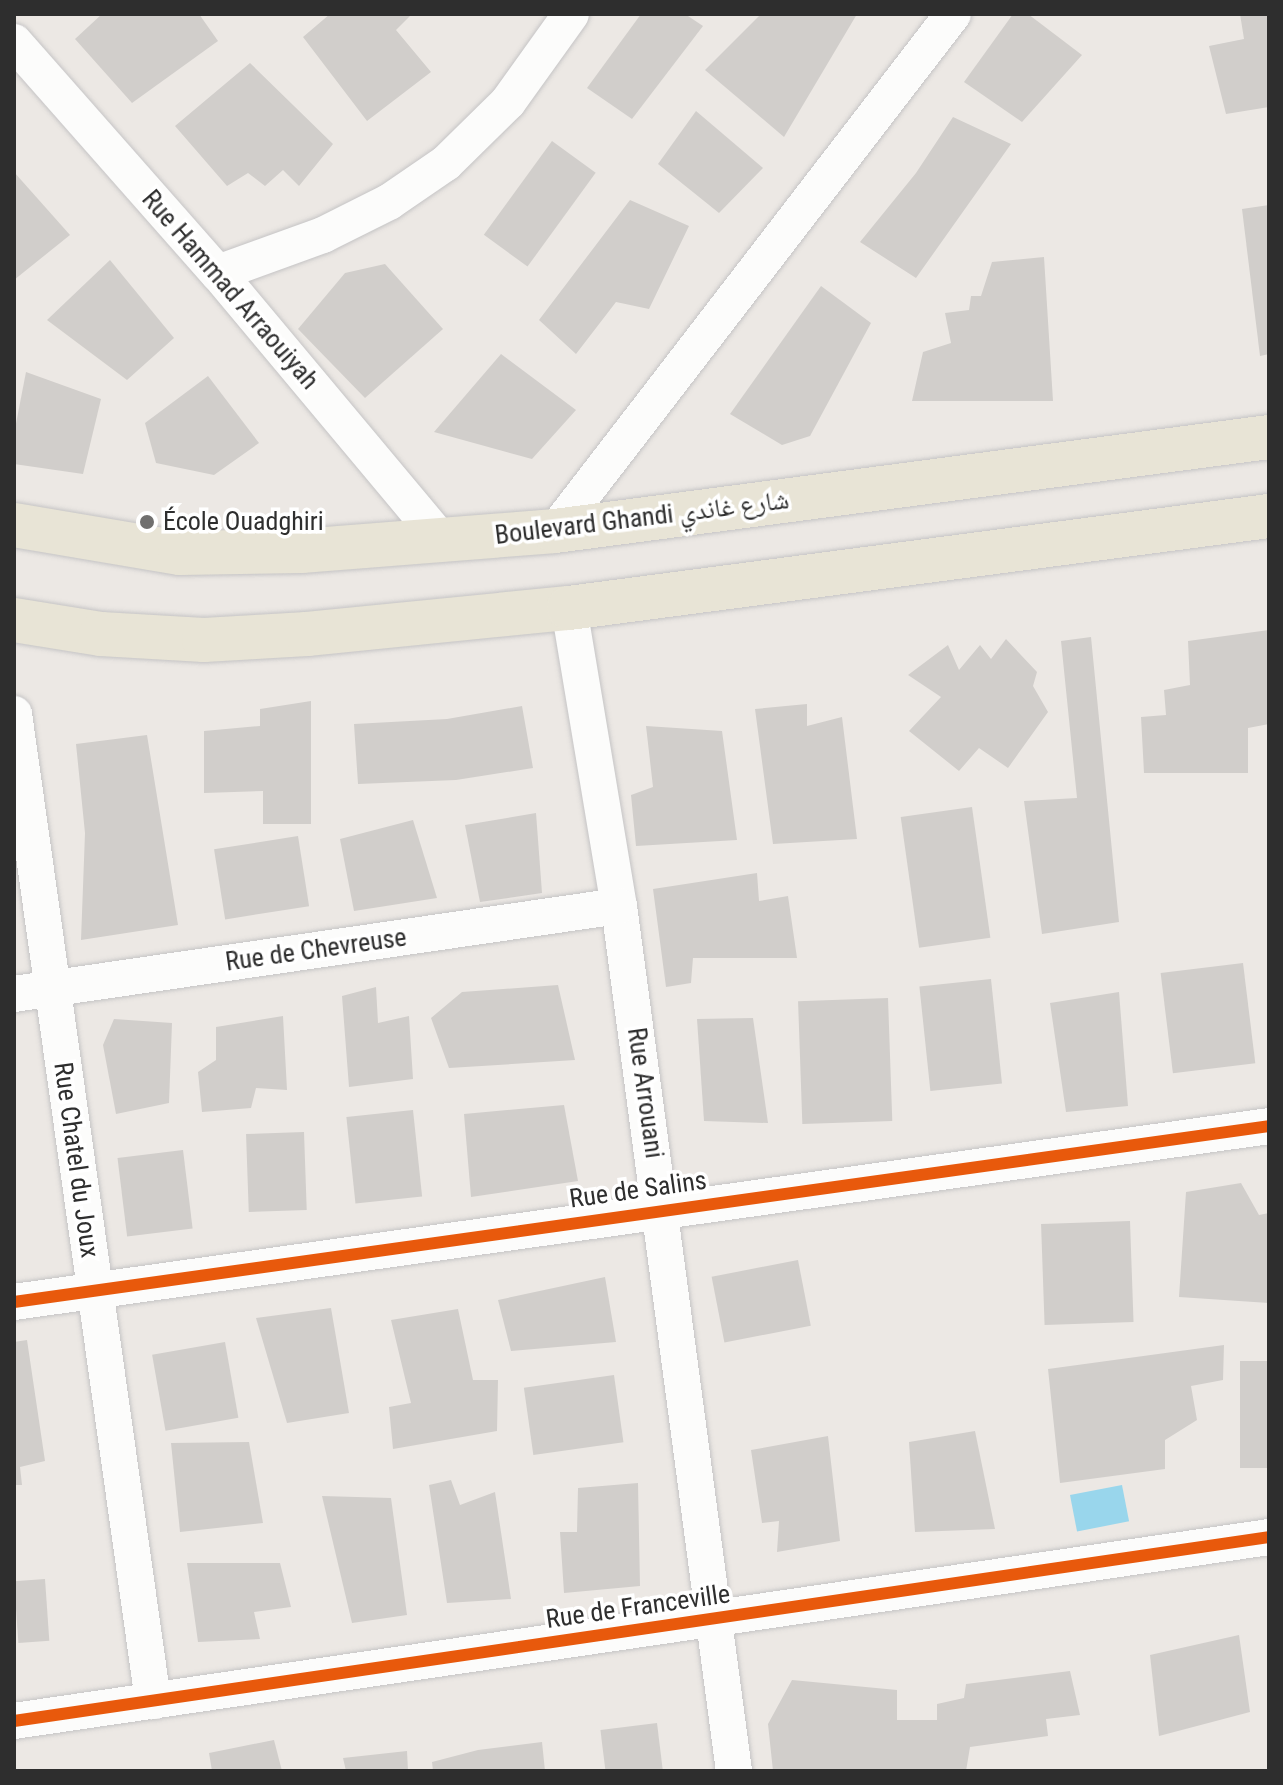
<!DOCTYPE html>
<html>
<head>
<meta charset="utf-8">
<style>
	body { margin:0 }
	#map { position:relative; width:1283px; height:1785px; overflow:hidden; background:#ece8e4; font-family:"Roboto Condensed","Noto Naskh Arabic",sans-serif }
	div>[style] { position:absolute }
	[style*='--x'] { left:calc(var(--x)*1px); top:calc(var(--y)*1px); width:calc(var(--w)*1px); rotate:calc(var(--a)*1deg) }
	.water>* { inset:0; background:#99d6ec; transform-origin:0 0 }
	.building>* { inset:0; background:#d1cecb; transform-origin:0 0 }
	.roads { filter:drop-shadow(0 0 2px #c5c4c5) drop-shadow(0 0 2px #c5c4c5) }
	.street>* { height:36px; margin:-18px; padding:0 18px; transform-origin:18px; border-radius:18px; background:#fcfcfb }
	.primary>* { height:44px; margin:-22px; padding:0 22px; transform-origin:22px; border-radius:22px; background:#e8e4d6 }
	.cycleway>* { height:12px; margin:-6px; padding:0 6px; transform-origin:6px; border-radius:6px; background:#e8590c }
	.dots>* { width:22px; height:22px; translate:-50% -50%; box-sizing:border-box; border:4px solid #fff; border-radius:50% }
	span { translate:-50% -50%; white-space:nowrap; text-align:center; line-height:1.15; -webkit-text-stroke:7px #fff; paint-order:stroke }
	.street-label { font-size:26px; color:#2e2e2e }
	.poi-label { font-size:26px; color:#2e2e2e }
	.left { translate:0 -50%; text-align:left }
	.frame { position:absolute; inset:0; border:16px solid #2e2e2e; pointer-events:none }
</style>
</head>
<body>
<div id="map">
	<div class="water">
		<i style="left:1122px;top:1485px;width:37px;height:53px;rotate:79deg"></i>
	</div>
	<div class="building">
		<i style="clip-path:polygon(102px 14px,199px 14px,218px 41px,132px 103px,75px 39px)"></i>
		<i style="clip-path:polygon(330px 14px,412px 14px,396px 30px,431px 72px,367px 121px,303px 37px)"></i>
		<i style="clip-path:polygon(641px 14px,685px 14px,703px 26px,632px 119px,587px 88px)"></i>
		<i style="clip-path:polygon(761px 14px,857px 14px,784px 137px,705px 70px)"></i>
		<i style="clip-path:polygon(1013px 14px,1028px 14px,1082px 55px,1022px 122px,964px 82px)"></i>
		<i style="clip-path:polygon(1240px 14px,1269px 14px,1269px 107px,1226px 114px,1209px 46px,1244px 39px)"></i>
		<i style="clip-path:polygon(250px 63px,333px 144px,299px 186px,283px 170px,265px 186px,248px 173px,227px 186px,175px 126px)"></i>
		<i style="clip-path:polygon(696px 111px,763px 168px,719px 213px,658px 164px)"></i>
		<i style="clip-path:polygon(953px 117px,1011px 144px,916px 278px,860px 242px,916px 173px)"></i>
		<i style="left:552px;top:141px;width:54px;height:116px;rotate:36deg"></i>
		<i style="clip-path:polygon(14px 172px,70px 235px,14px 280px)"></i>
		<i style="clip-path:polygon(630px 200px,689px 226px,649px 309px,616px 302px,576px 354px,539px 320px)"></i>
		<i style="clip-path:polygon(1269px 205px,1269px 354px,1260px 356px,1242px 209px)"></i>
		<i style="clip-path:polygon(1044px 257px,1053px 401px,912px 401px,923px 352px,951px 343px,945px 313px,969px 310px,971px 296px,981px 296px,992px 262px)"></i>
		<i style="clip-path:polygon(110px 260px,174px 338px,127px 380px,47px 320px)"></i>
		<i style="clip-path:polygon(385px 264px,443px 329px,365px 398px,298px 329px,345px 273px)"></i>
		<i style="clip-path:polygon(821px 286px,871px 323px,810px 436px,782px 445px,730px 414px)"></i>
		<i style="clip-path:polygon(501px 354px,576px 410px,532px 459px,434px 432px)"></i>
		<i style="clip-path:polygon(26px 372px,101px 399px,83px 474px,14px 464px,14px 434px)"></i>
		<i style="clip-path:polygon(208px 376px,259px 443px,214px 475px,156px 463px,145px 423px)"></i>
		<i style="clip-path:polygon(1269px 630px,1269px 724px,1248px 728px,1248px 773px,1144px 773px,1141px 717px,1166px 715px,1164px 690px,1190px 685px,1188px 641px)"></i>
		<i style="clip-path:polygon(1091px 637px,1119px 922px,1042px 934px,1024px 801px,1077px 798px,1061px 641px)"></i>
		<i style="clip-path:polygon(1006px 639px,1037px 672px,1033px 686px,1048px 712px,1008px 768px,979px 748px,959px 771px,909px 731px,941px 697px,908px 675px,948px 645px,959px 670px,980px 645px,991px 659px)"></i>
		<i style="clip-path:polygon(311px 701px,311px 824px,263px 824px,263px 791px,204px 793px,204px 731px,260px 726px,260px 709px)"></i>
		<i style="clip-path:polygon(807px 704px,807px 726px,842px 717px,857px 839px,773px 844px,755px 709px)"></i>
		<i style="clip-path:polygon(522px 706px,533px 768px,456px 780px,358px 784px,354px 724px,447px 719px)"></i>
		<i style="clip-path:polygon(646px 726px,722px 731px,737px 840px,636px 846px,631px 795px,653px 787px)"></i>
		<i style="clip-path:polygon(147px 735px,178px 925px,81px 940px,85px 833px,76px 744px)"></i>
		<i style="left:972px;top:807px;width:132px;height:72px;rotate:82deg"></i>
		<i style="clip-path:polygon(536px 813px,542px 893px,480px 902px,465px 825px)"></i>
		<i style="clip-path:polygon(413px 820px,437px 898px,354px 911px,340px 839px)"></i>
		<i style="left:298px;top:836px;width:71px;height:85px;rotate:81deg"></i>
		<i style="clip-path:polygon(757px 873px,759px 901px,788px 896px,797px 958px,693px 958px,691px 983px,666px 987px,653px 889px)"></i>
		<i style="left:1243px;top:963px;width:101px;height:83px;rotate:83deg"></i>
		<i style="left:991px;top:979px;width:105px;height:72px;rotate:84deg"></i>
		<i style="clip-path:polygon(558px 985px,575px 1060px,449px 1068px,431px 1018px,462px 992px)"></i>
		<i style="clip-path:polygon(376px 987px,378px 1023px,409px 1016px,413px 1079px,349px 1087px,342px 996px)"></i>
		<i style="clip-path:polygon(1119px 992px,1128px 1106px,1066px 1112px,1050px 1003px)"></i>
		<i style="left:888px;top:998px;width:123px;height:90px;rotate:88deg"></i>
		<i style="clip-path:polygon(283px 1016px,287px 1090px,256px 1088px,251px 1108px,202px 1112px,198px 1072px,216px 1060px,216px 1027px)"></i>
		<i style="clip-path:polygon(753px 1018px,768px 1123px,704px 1121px,697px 1019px)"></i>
		<i style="clip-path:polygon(114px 1019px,172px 1023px,169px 1103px,116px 1114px,103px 1045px)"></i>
		<i style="clip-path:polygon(564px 1105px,578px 1181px,471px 1197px,464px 1114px)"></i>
		<i style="left:413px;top:1110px;width:87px;height:67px;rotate:84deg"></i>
		<i style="left:304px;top:1132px;width:78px;height:58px;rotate:88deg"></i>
		<i style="left:183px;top:1150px;width:79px;height:66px;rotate:83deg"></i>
		<i style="clip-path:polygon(1241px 1183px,1259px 1215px,1269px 1213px,1269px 1303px,1179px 1297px,1186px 1192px)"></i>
		<i style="left:1130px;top:1221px;width:101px;height:89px;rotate:88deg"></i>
		<i style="left:798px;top:1260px;width:67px;height:88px;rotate:79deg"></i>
		<i style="clip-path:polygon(605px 1277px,616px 1342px,511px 1351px,498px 1300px)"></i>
		<i style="clip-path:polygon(331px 1308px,349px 1413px,287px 1423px,256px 1318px)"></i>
		<i style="clip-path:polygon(458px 1309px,473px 1380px,498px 1380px,497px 1431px,393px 1449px,389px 1407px,411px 1403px,391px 1320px)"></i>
		<i style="clip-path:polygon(27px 1340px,45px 1461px,20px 1467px,22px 1485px,14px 1485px,14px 1342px)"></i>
		<i style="left:225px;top:1342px;width:77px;height:74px;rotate:80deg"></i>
		<i style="clip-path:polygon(1224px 1345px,1223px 1380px,1191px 1386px,1197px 1420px,1165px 1440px,1165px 1469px,1060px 1483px,1048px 1369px)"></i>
		<i style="left:1269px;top:1361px;width:107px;height:29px;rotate:90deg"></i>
		<i style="left:614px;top:1375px;width:68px;height:91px;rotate:82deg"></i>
		<i style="clip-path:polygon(975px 1431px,995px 1529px,915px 1532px,909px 1442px)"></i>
		<i style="clip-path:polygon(828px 1436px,840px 1541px,777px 1552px,779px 1521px,762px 1523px,751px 1450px)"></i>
		<i style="clip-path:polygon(249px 1442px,263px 1523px,180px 1532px,171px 1443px)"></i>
		<i style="clip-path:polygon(451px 1480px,460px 1505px,495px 1492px,511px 1599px,447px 1603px,429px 1485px)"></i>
		<i style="clip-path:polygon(638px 1483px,640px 1586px,564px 1593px,560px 1532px,577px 1532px,578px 1488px)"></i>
		<i style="clip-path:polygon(322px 1496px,391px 1498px,407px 1615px,352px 1623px)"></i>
		<i style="clip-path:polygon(187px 1563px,280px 1563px,291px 1607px,254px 1612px,260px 1639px,198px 1642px)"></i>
		<i style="left:45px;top:1579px;width:62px;height:31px;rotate:86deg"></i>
		<i style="clip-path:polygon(1239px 1635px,1250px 1712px,1159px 1736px,1150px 1655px)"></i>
		<i style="clip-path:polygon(1070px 1671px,1080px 1715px,1046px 1719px,1048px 1736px,970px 1747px,966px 1771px,773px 1771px,768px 1724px,792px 1680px,897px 1690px,897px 1720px,937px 1720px,937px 1704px,964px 1698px,966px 1684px)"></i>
		<i style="left:657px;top:1723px;width:48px;height:57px;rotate:83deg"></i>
		<i style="clip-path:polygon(274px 1740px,282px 1771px,212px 1771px,209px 1753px)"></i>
		<i style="clip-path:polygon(542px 1742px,545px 1771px,433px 1771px,432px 1762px,478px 1750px)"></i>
		<i style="clip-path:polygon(407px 1751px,408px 1771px,346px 1771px,343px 1758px)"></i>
	</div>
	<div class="roads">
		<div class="street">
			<i style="--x:14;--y:42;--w:308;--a:48.6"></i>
			<i style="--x:218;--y:273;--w:349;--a:50.1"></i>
			<i style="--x:218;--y:273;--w:112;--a:-19.9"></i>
			<i style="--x:323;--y:235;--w:74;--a:-26.6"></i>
			<i style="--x:389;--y:202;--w:69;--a:-34.4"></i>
			<i style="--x:446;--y:163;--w:87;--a:-44.5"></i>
			<i style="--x:508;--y:102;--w:108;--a:-54.4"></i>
			<i style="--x:555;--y:531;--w:652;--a:-52.41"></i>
			<i style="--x:569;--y:608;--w:302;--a:80.5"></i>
			<i style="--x:619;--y:906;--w:873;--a:82.43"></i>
			<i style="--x:14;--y:714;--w:997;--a:81.98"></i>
			<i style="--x:14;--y:994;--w:611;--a:-8.28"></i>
			<i style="--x:14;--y:1302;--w:1267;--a:-7.98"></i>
			<i style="--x:14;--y:1721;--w:1268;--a:-8.34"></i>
		</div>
		<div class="primary">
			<i style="--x:14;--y:525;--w:168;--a:9.6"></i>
			<i style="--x:180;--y:553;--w:121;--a:-0.9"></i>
			<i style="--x:301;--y:551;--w:255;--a:-4.5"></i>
			<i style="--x:555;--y:531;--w:720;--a:-7.5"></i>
			<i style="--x:14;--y:620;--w:88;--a:9.1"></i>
			<i style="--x:101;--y:634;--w:103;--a:3.3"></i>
			<i style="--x:204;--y:640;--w:103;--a:-3.3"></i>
			<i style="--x:307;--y:634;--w:263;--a:-5.7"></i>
			<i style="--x:569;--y:608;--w:706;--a:-7.49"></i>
		</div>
	</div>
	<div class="cycleway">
		<i style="--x:14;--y:1302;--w:1267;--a:-7.98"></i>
		<i style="--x:14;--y:1721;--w:1268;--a:-8.34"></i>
	</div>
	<div class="dots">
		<i style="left:147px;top:522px;background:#706f6e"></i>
	</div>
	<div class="street-label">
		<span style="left:230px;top:290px;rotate:49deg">Rue Hammad Arraouiyah</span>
		<span style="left:642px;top:518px;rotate:-7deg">Boulevard Ghandi شارع غاندي</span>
		<span style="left:316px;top:950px;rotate:-8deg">Rue de Chevreuse</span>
		<span style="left:645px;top:1093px;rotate:82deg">Rue Arrouani</span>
		<span style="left:76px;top:1160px;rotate:82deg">Rue Chatel du Joux</span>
		<span style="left:638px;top:1190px;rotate:-8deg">Rue de Salins</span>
		<span style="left:638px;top:1607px;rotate:-8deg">Rue de Franceville</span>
	</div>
	<div class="poi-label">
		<span class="left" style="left:163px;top:522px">École Ouadghiri</span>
	</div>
	<div class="frame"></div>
</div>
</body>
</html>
